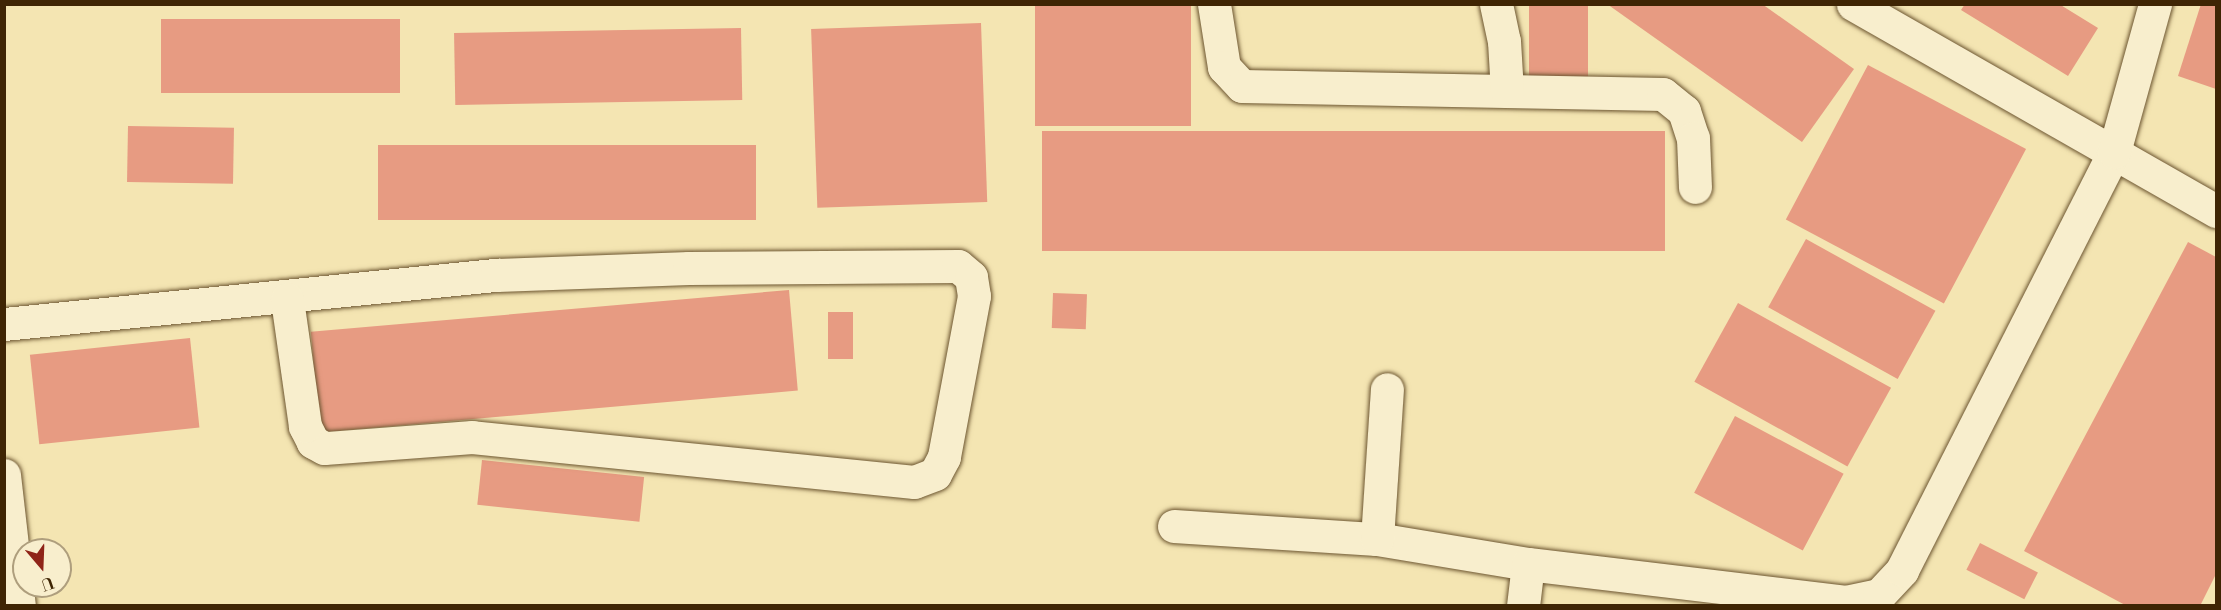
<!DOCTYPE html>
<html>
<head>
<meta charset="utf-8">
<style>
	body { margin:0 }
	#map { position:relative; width:2221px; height:610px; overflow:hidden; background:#f4e5b2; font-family:"Libre Bodoni",serif }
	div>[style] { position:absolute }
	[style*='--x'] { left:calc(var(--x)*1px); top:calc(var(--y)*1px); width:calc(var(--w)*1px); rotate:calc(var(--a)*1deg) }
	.building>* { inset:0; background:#e79b82; transform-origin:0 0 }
	.roads { filter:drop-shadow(0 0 2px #6c5530) drop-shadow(0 0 2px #6c5530) }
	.minor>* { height:33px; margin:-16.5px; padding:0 16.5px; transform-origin:16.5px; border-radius:16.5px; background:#f8eecd }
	span { translate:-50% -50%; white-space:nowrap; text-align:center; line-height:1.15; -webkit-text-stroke:4.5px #f8eecd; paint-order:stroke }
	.frame { position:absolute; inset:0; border:6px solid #3f2504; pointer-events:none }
	.north { position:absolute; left:12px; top:538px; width:60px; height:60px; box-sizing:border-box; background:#f8eecd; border:2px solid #ae9e7d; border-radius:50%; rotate:161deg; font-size:16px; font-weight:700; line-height:24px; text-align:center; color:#3f2504 }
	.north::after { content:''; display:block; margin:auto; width:21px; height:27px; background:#8f2418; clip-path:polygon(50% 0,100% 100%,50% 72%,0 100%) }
</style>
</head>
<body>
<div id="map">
	<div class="building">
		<i style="left:1035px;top:4px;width:156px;height:122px"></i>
		<i style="left:1529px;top:4px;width:59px;height:80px"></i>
		<i style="clip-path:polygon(1607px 4px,1762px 4px,1854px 69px,1802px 142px)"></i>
		<i style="clip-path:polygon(1965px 4px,2059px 4px,2098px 28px,2068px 76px,1961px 10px)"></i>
		<i style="clip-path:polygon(2201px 4px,2216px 4px,2216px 89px,2178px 76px)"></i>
		<i style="left:161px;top:19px;width:239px;height:74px"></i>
		<i style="left:981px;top:23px;width:179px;height:170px;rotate:88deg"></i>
		<i style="left:741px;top:28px;width:72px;height:287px;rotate:89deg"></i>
		<i style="left:1868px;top:65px;width:179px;height:175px;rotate:28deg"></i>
		<i style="left:128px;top:126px;width:106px;height:56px;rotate:1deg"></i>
		<i style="left:1665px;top:131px;width:120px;height:623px;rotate:90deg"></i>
		<i style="left:378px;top:145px;width:378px;height:75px"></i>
		<i style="left:1806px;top:239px;width:148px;height:78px;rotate:29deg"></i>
		<i style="clip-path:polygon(2188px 242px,2216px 257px,2216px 574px,2200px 606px,2127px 606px,2024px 551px)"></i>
		<i style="left:789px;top:290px;width:101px;height:480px;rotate:85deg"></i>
		<i style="left:1053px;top:293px;width:34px;height:35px;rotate:2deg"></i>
		<i style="left:1738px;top:303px;width:175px;height:90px;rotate:29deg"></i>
		<i style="left:828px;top:312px;width:25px;height:47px"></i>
		<i style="left:190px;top:338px;width:90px;height:161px;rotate:84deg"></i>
		<i style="left:1735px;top:416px;width:123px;height:87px;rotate:28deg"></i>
		<i style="left:482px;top:460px;width:163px;height:45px;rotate:6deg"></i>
		<i style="left:1980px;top:543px;width:65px;height:30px;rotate:27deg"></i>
	</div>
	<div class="roads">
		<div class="minor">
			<i style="--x:1214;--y:4;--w:64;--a:81"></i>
			<i style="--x:1224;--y:67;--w:26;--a:47"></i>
			<i style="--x:1242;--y:86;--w:421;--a:1.1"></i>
			<i style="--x:1663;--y:94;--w:27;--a:39"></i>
			<i style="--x:1684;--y:111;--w:28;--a:72"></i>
			<i style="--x:1693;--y:138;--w:49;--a:87.7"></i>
			<i style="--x:1496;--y:4;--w:38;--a:78"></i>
			<i style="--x:1504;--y:41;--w:50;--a:86.6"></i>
			<i style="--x:1853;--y:4;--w:418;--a:29.7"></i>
			<i style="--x:4;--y:324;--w:495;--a:-5.7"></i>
			<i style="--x:497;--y:275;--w:192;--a:-2.1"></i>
			<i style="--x:689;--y:268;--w:269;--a:-0.4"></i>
			<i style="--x:958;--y:266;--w:17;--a:40"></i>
			<i style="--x:971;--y:277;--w:19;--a:81"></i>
			<i style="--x:974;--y:296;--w:164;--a:100.6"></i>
			<i style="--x:944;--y:457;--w:19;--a:118"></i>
			<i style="--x:935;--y:474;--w:22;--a:159"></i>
			<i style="--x:914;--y:482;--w:444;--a:-174.2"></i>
			<i style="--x:472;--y:437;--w:148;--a:175.7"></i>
			<i style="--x:324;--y:448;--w:13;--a:-151"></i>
			<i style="--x:313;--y:442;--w:18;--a:-117"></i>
			<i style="--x:305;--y:426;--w:128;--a:-98.1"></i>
			<i style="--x:4;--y:475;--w:132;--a:83.5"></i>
			<i style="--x:1174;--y:526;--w:203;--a:3.7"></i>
			<i style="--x:1377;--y:539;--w:153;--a:9.4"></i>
			<i style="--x:1377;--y:539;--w:150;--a:-86.2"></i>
			<i style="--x:1523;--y:606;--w:42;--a:-83.2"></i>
			<i style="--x:1528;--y:564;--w:320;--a:6.8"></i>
			<i style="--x:1846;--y:602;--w:34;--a:-12"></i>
			<i style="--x:1879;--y:595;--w:34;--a:-47"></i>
			<i style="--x:1902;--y:570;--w:469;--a:-63.1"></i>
			<i style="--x:2114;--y:152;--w:154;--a:-74.5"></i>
		</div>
	</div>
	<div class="frame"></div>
	<div class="north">U</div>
</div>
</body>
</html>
